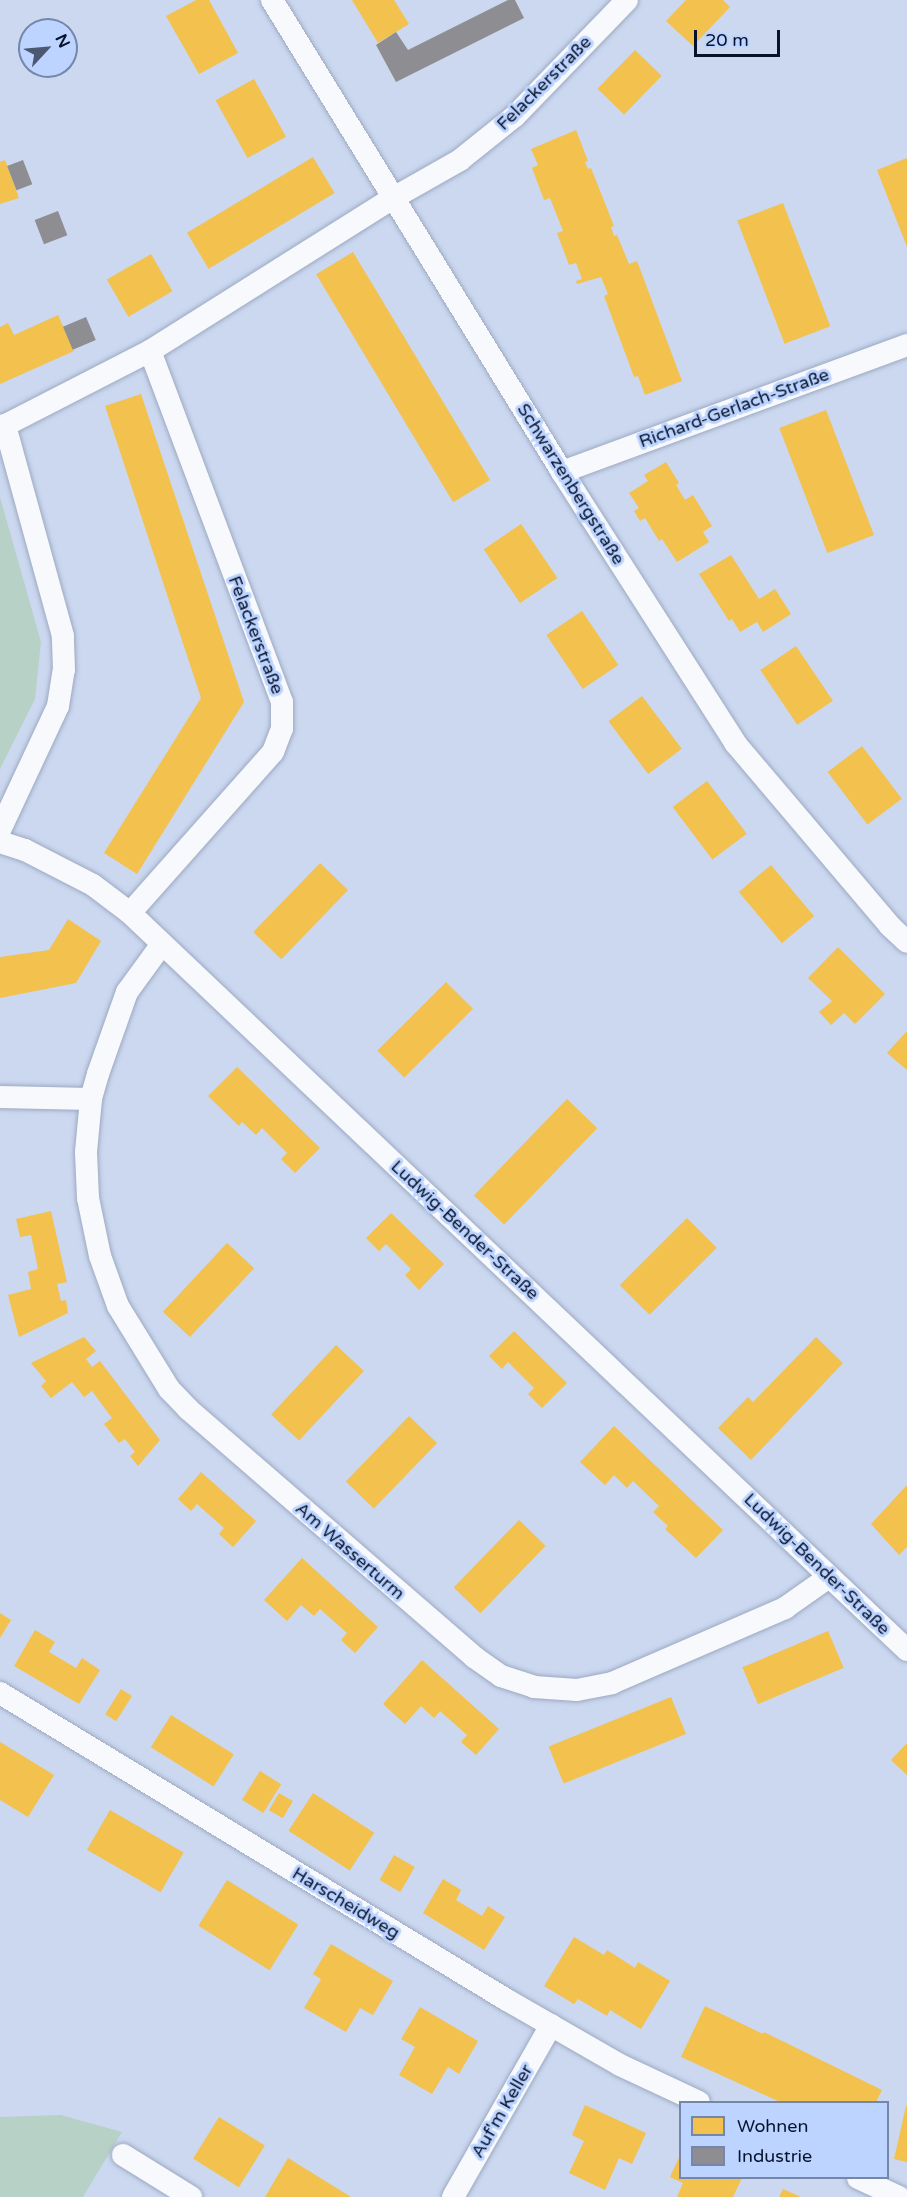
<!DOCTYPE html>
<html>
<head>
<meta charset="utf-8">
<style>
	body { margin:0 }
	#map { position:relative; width:907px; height:2197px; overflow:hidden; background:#cbd8f0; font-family:"Varela Round",sans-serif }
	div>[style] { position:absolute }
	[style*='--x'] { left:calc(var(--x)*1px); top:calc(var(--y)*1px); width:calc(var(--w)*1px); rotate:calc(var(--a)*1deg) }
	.green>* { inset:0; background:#b8d1c7 }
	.homes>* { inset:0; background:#f2c14e; transform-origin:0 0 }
	.industry>* { inset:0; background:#8d8d92; transform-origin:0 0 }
	.roads { filter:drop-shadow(0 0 2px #9da9c1) drop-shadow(0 0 2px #9da9c1) }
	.street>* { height:22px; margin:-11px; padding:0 11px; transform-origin:11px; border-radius:11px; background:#f7f9fd }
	span { translate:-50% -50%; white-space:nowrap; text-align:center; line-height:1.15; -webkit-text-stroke:6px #bcd4ff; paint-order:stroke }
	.street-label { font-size:18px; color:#07132c }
	.legend { position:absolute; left:679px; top:2101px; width:210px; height:78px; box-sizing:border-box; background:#bcd4ff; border:2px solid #7487ab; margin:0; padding:8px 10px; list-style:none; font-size:18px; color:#07132c }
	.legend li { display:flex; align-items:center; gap:12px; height:30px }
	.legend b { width:30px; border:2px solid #7487ab }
	.north { position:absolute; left:18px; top:18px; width:60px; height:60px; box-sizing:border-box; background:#bcd4ff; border:2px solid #7487ab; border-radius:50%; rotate:64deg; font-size:16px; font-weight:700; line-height:24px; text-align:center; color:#07132c }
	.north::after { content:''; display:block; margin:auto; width:21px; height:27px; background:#4c5871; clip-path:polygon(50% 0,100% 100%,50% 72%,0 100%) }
	.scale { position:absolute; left:694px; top:30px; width:86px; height:27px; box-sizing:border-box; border:3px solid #07132c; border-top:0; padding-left:8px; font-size:18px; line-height:21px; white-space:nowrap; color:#07132c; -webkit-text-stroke:4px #bcd4ff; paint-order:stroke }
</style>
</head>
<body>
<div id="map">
	<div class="green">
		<i style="clip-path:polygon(0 497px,41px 642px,35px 699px,0 769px)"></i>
		<i style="clip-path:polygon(61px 2115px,122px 2132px,83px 2197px,0 2197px,0 2117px)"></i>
	</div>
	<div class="homes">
		<i style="clip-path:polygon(196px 0,209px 0,238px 53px,199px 74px,166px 16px)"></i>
		<i style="clip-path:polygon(352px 0,394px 0,409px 24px,378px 43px)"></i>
		<i style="clip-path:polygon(686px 0,723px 0,730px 7px,693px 46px,666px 21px)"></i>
		<i style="left:635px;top:50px;width:37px;height:54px;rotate:44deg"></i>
		<i style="left:254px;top:79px;width:66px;height:44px;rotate:61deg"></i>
		<i style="clip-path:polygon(576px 130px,588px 161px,585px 162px,588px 169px,591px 168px,614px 226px,611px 227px,614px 236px,617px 235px,629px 264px,637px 261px,682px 381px,645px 395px,638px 376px,634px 377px,604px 296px,608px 294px,601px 277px,577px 284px,576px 281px,582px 279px,576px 263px,569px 265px,557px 233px,563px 231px,550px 198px,544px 200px,532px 168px,538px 165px,531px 149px)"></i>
		<i style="left:313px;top:157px;width:42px;height:147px;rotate:59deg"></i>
		<i style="clip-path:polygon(907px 158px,907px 247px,877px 170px)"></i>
		<i style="clip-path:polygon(5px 160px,19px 198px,0 204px,0 162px)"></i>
		<i style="left:783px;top:203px;width:132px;height:49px;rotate:69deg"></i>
		<i style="left:353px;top:252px;width:266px;height:43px;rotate:59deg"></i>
		<i style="left:151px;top:254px;width:43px;height:51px;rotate:60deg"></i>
		<i style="clip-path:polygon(58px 315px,74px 351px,0 384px,0 327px,8px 323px,14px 335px)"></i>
		<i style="clip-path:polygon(141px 394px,244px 702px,137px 874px,104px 853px,201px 698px,105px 406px)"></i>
		<i style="left:826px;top:410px;width:134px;height:50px;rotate:69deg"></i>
		<i style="clip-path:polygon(666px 462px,679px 483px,676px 485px,685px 500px,693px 495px,712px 526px,703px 532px,709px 542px,677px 562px,662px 539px,659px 541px,645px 518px,640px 521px,634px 511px,639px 508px,629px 493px,648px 481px,644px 475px)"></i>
		<i style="left:521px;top:524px;width:65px;height:45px;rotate:56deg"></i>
		<i style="clip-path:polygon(731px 555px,759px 599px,775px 589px,791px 614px,763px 632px,757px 622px,740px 632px,732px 619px,729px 621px,699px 574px)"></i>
		<i style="left:582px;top:611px;width:65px;height:43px;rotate:56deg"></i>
		<i style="left:796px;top:646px;width:66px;height:43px;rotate:56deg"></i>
		<i style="left:642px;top:696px;width:66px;height:42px;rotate:53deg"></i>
		<i style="left:862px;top:746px;width:66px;height:43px;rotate:53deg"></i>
		<i style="left:707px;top:781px;width:66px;height:43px;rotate:53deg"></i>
		<i style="left:320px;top:863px;width:39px;height:96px;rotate:44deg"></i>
		<i style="left:771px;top:865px;width:67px;height:42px;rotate:50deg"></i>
		<i style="clip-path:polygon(68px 919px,101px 941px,76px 983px,0 998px,0 957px,49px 950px)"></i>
		<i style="clip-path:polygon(838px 947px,885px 994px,855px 1024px,844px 1013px,831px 1025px,819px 1012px,832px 1001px,808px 978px)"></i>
		<i style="left:446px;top:982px;width:38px;height:97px;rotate:45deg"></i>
		<i style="clip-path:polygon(907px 1031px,907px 1070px,887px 1053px)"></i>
		<i style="clip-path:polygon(237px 1067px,320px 1148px,295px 1173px,281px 1159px,287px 1153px,262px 1128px,256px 1135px,242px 1122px,239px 1126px,208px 1096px)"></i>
		<i style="left:567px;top:1099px;width:42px;height:134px;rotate:44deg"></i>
		<i style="clip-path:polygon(51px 1211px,67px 1282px,57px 1284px,61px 1301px,66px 1300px,68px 1313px,19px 1337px,8px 1295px,31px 1289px,28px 1272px,38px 1269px,31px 1235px,20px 1237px,16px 1219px)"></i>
		<i style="clip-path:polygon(391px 1213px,444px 1264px,419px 1290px,405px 1275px,411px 1269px,386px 1244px,379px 1251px,366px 1238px)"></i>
		<i style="left:687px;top:1218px;width:42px;height:95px;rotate:45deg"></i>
		<i style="left:227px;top:1243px;width:37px;height:94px;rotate:43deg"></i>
		<i style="clip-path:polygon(514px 1331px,567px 1383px,542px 1408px,528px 1394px,534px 1388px,508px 1362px,502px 1369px,489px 1356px)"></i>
		<i style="clip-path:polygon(84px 1337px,96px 1351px,86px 1359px,92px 1367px,100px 1361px,160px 1440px,138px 1466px,130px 1456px,135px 1452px,125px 1439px,119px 1443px,104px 1424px,112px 1418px,92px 1391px,84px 1397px,72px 1382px,51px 1398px,41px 1386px,46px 1381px,31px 1363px)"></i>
		<i style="clip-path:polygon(816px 1337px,843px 1363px,751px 1460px,718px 1428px,748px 1397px,753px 1402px)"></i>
		<i style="left:336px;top:1345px;width:38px;height:95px;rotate:43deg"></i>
		<i style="left:409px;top:1416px;width:39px;height:91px;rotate:44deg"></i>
		<i style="clip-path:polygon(614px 1426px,723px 1530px,696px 1558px,665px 1529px,668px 1526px,653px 1512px,659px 1506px,633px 1481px,627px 1488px,614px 1475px,605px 1485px,580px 1462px)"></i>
		<i style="clip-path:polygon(201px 1472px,256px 1521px,233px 1547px,219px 1534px,224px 1528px,197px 1504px,191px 1511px,178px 1499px)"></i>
		<i style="clip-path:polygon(907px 1485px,907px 1547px,899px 1555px,871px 1524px)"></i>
		<i style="left:519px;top:1520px;width:37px;height:94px;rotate:44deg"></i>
		<i style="clip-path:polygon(302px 1558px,378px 1627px,355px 1653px,341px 1640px,347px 1633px,320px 1609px,314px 1616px,301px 1605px,287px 1621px,264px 1600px)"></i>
		<i style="clip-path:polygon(0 1613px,11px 1620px,0 1638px)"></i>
		<i style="clip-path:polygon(35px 1630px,55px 1642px,49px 1652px,76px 1668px,82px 1658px,100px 1670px,79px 1704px,14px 1666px)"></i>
		<i style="left:828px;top:1631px;width:40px;height:93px;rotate:67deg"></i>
		<i style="clip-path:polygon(422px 1660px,499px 1729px,476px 1755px,461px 1742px,467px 1735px,440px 1711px,434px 1718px,421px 1706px,405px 1724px,383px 1704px)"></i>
		<i style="left:121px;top:1689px;width:13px;height:30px;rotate:32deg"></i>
		<i style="left:671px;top:1697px;width:40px;height:132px;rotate:68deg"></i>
		<i style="left:171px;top:1715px;width:74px;height:38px;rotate:32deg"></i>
		<i style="clip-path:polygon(0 1742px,54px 1775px,28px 1817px,0 1800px)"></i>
		<i style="clip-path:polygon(907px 1743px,907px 1775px,891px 1760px)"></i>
		<i style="left:260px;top:1771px;width:25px;height:34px;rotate:32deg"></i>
		<i style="left:279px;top:1793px;width:16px;height:20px;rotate:30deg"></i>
		<i style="left:313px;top:1793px;width:73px;height:45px;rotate:33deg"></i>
		<i style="left:110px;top:1810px;width:85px;height:46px;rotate:30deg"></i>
		<i style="left:394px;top:1855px;width:24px;height:29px;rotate:30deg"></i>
		<i style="clip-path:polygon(443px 1879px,461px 1890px,456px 1900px,482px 1916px,488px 1906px,505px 1917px,484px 1950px,423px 1913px)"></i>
		<i style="left:227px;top:1880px;width:84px;height:54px;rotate:32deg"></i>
		<i style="clip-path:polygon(574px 1937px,604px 1955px,607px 1950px,635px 1968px,638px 1962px,670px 1981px,641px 2029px,610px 2010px,607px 2016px,578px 1999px,574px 2004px,544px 1986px)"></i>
		<i style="clip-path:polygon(331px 1944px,393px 1981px,373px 2015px,360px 2008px,346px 2032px,304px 2008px,321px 1979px,313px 1974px)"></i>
		<i style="clip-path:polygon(705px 2006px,763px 2034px,764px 2032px,882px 2090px,876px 2102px,780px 2102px,681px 2057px)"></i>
		<i style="clip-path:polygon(420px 2007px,478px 2041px,459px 2074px,448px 2067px,432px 2094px,399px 2075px,415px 2047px,401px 2039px)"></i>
		<i style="clip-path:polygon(585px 2105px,646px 2133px,632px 2164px,619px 2158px,605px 2190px,569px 2173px,584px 2141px,572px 2135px)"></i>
		<i style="clip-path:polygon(906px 2106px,907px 2106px,907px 2162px,894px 2159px)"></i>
		<i style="left:219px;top:2117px;width:54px;height:49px;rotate:32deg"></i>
		<i style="clip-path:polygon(680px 2155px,681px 2178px,742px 2178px,733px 2197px,677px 2197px,683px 2183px,670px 2177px)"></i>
		<i style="clip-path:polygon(288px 2158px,351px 2197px,265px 2197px)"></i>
		<i style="clip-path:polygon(783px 2189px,801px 2197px,779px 2197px)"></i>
	</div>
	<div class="industry">
		<i style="clip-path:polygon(508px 0,515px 0,524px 18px,396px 82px,376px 45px,396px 32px,408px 50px)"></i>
		<i style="left:23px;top:160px;width:26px;height:17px;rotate:69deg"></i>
		<i style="left:58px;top:211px;width:26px;height:25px;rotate:69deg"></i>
		<i style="left:86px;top:317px;width:25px;height:25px;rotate:67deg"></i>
	</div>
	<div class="roads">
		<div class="street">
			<i style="--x:272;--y:0;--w:554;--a:58.43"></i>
			<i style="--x:562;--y:472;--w:322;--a:57.4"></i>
			<i style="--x:735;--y:743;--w:240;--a:49.7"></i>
			<i style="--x:890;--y:926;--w:23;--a:43"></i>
			<i style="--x:0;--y:428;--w:169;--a:-27.2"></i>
			<i style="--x:150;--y:351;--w:289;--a:-32.2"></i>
			<i style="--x:395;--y:197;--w:75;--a:-29.6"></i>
			<i style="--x:460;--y:160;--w:70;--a:-38.7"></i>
			<i style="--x:515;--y:116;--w:161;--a:-46"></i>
			<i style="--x:562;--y:472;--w:368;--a:-20.2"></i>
			<i style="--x:0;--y:830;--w:137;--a:-64.9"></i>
			<i style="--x:58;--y:706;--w:36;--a:-81"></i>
			<i style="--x:64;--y:670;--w:34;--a:-92"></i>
			<i style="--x:63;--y:636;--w:219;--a:-105.4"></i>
			<i style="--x:0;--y:842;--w:26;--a:18"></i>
			<i style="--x:25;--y:850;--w:76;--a:27.2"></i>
			<i style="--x:93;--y:885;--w:46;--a:37.1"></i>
			<i style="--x:130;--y:913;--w:1071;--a:43.49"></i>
			<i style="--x:130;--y:913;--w:215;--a:-48.4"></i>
			<i style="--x:273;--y:752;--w:25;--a:-69"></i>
			<i style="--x:282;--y:729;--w:27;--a:-90"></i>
			<i style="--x:282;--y:702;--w:375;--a:-110.6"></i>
			<i style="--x:162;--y:944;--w:59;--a:126.1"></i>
			<i style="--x:127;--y:992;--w:87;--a:109.5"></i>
			<i style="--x:98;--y:1074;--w:26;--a:106"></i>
			<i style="--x:91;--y:1099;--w:53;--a:95.4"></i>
			<i style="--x:86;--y:1152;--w:46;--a:87.5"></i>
			<i style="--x:88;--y:1198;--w:59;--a:78.3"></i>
			<i style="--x:100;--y:1256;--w:53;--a:70.2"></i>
			<i style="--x:118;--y:1306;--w:97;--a:58.4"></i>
			<i style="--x:169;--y:1389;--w:28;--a:46"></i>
			<i style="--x:188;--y:1409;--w:379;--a:40.9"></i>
			<i style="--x:474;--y:1657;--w:33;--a:35"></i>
			<i style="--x:501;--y:1676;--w:35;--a:18"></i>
			<i style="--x:534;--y:1687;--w:43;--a:4"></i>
			<i style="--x:577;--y:1690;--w:36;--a:-11"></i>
			<i style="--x:612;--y:1683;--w:189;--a:-23.4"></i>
			<i style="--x:785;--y:1608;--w:54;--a:-35.2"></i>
			<i style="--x:0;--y:1097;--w:91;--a:1.3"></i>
			<i style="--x:0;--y:1693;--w:593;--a:31.2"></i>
			<i style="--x:507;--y:2000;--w:130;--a:29.9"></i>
			<i style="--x:620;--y:2065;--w:87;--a:25.1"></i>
			<i style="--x:123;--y:2155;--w:80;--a:31.7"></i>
			<i style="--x:858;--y:2178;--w:45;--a:24.9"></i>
			<i style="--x:453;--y:2197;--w:198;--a:-60.3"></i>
		</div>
	</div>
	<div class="street-label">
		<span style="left:544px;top:83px;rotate:-45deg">Felackerstraße</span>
		<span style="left:734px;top:408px;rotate:-20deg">Richard-Gerlach-Straße</span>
		<span style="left:571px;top:484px;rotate:58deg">Schwarzenbergstraße</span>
		<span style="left:256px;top:635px;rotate:69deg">Felackerstraße</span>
		<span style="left:465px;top:1230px;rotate:43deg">Ludwig-Bender-Straße</span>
		<span style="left:350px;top:1551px;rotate:41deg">Am Wasserturm</span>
		<span style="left:817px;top:1564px;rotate:44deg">Ludwig-Bender-Straße</span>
		<span style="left:346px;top:1903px;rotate:31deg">Harscheidweg</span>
		<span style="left:502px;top:2111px;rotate:-60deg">Auf'm Keller</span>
	</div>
	<ul class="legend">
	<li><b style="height:16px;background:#f2c14e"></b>Wohnen</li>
	<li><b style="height:16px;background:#8d8d92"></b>Industrie</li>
	</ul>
	<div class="north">N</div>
	<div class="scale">20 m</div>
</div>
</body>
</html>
